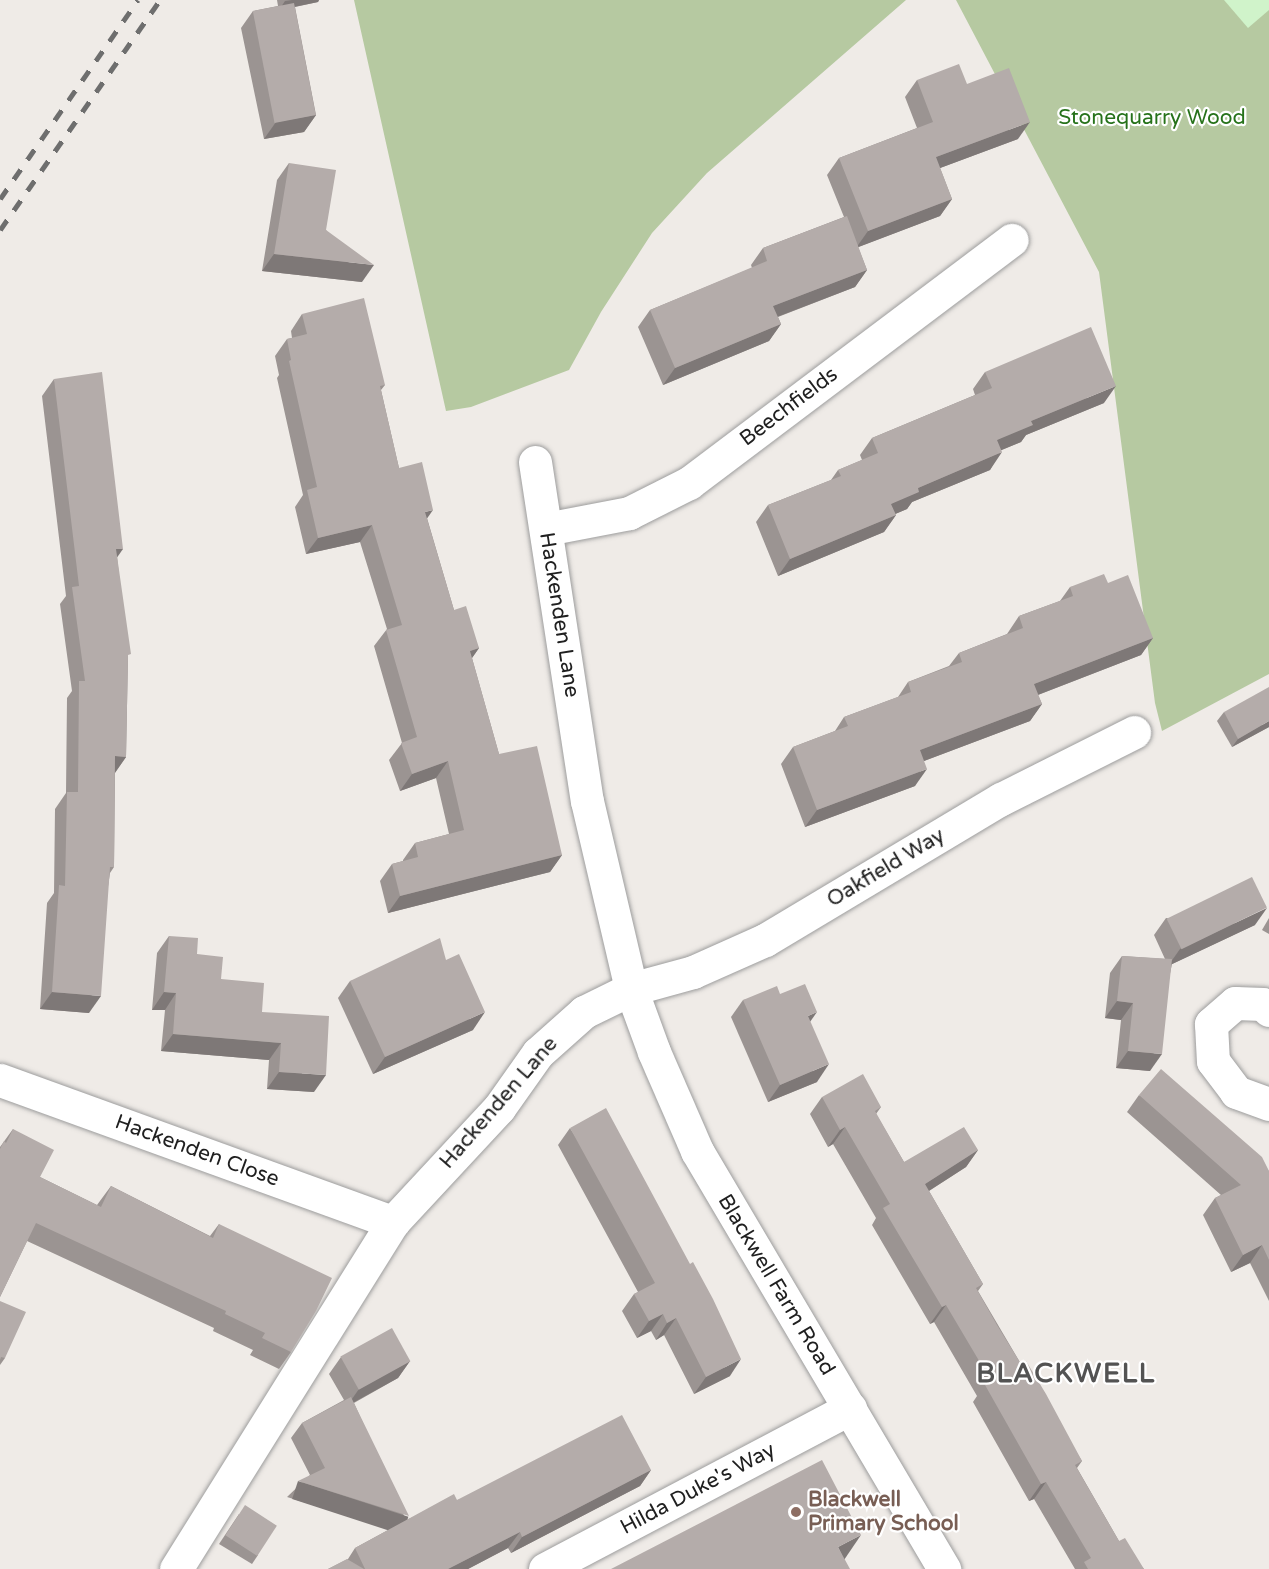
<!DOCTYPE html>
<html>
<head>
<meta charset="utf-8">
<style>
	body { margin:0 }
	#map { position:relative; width:1269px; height:1569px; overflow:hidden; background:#efebe7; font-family:"Varela Round",sans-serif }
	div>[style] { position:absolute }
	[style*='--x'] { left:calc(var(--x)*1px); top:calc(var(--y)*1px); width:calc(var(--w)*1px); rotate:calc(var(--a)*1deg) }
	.forest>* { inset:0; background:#b6c9a1 }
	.park>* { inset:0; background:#d0f3ca }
	.roads { filter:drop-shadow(0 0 2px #9d9d9d) drop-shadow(0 0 2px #9d9d9d) }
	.minor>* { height:33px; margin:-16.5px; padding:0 16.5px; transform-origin:16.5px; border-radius:16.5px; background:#fff }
	.rail>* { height:4.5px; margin-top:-2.25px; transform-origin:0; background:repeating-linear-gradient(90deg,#6e6e6e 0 12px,transparent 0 24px) }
	.wall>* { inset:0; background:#9b9492 }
	.shaded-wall>* { inset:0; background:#7e7877; transform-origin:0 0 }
	.building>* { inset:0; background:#b4acaa; transform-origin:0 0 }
	.dots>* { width:16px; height:16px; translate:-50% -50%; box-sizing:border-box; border:3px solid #fff; border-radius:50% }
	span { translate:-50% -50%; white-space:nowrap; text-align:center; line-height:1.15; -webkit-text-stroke:4.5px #fff; paint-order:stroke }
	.park-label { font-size:21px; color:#26721a }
	.street-label { font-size:21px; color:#202020 }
	.education-label { font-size:21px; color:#785e54; font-weight:700 }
	.left { translate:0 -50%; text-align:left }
	.district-label { font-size:27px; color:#535353; font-weight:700; letter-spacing:1.5px }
</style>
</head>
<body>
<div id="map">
	<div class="forest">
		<i style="clip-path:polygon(354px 0,906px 0,707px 173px,652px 233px,601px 312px,569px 370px,471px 407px,446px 411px)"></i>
		<i style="clip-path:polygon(956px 0,1269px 0,1269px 674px,1162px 731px,1155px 703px,1099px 272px)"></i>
	</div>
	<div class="park">
		<i style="clip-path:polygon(1224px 0,1269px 0,1269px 10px,1248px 28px)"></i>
	</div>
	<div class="roads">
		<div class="minor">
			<i style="--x:535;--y:462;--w:343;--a:81.3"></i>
			<i style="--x:587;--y:801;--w:193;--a:76.8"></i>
			<i style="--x:631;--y:989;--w:67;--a:69.9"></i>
			<i style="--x:654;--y:1052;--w:108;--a:66.5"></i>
			<i style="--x:697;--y:1151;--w:486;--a:59.4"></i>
			<i style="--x:546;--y:529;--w:85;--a:-10.9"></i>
			<i style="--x:629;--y:513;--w:67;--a:-26.6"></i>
			<i style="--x:689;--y:483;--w:404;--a:-37"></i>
			<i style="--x:1269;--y:1010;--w:8;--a:-135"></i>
			<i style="--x:1263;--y:1004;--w:28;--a:-178"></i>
			<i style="--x:1235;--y:1003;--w:32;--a:139"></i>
			<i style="--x:1211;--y:1024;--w:37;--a:87"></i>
			<i style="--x:1213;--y:1061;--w:39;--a:53"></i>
			<i style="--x:1236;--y:1092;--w:35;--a:20"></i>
			<i style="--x:0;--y:1080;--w:418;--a:19.9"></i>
			<i style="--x:176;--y:1569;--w:409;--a:-58"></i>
			<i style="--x:393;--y:1222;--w:156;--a:-47.1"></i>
			<i style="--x:499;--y:1108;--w:67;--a:-54.7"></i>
			<i style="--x:538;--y:1053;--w:62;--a:-41.7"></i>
			<i style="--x:584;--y:1012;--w:52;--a:-26.1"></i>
			<i style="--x:631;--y:989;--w:64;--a:-15.3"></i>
			<i style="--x:693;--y:972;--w:79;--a:-24"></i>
			<i style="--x:765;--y:940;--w:275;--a:-30.9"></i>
			<i style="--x:1001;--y:799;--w:149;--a:-26.7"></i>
			<i style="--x:545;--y:1569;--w:345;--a:-27.8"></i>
		</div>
	</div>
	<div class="rail">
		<i style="--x:0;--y:199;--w:242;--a:-55.3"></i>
		<i style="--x:0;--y:230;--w:280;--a:-55.2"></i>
	</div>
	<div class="wall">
		<i style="clip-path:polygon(277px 0,319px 0,318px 2px,295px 7px,316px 115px,304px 132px,264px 139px,241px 28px,253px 11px,278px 6px)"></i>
		<i style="clip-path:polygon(917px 80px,967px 84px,1018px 139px,940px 168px,952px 199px,940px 216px,858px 247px,867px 270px,855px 287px,778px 317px,781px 324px,769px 341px,663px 385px,638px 327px,650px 310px,752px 268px,751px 265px,763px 248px,844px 217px,827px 175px,839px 158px,917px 128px,905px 97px)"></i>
		<i style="clip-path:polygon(289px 163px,326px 230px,362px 282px,262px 271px,277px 180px)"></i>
		<i style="clip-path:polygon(302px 314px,385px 385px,381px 390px,399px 468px,427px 518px,454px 610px,479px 648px,472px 658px,499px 754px,562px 855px,550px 872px,388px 913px,380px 881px,392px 864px,403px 861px,403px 860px,415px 843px,449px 834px,436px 778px,400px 791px,389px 760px,402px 743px,374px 646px,387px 629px,360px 542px,306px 554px,295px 507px,303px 495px,277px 378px,279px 375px,275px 356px,287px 339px,292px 338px,291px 331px)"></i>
		<i style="clip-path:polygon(985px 372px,1104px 403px,1026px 435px,1021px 442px,1001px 450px,990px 470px,912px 502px,907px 509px,895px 514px,896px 515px,884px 532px,778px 576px,756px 522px,768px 505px,831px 480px,838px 470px,862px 460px,860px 455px,872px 438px,975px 395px,973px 389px)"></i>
		<i style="clip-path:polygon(54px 379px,117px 557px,128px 657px,126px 757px,115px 773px,114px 867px,110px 873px,89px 1013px,40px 1009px,47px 903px,54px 893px,55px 809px,66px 793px,67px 698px,72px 691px,60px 604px,66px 596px,42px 396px)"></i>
		<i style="clip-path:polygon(1108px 583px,1153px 638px,1141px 655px,1038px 695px,1042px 704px,1030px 721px,924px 761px,915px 786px,805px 827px,781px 764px,793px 747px,835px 731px,844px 717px,898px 697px,908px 682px,949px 666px,959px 653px,1007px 634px,1019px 616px,1060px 601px,1070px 587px)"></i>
		<i style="clip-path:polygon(1224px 712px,1269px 727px,1232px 747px,1217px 721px)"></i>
		<i style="clip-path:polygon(1166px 918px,1255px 925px,1172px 964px,1150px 1071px,1116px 1068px,1121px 1020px,1105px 1018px,1110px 973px,1122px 956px,1165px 959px,1154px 935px)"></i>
		<i style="clip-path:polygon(1269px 918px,1269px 934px,1262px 930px)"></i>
		<i style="clip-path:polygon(169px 936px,197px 954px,221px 979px,262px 1012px,314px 1092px,267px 1089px,269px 1060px,161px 1051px,165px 1010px,152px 1010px,157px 953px)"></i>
		<i style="clip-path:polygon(446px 960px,473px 1030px,373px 1074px,338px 998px,350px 981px)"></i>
		<i style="clip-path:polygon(780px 994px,817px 1082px,768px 1102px,731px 1017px,743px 1000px)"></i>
		<i style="clip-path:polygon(1139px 1095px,1269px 1171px,1269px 1301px,1250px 1263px,1231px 1272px,1203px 1215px,1215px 1198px,1221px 1195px,1127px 1112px)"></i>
		<i style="clip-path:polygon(822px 1097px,881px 1107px,876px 1114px,904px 1162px,978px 1150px,966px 1167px,929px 1191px,983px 1284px,978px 1291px,1021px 1364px,1082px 1461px,1077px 1468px,1119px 1541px,1144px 1569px,1075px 1569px,1034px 1499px,1029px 1501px,973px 1402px,977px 1396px,934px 1322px,930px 1324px,872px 1225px,876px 1218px,833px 1144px,828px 1147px,810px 1114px)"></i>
		<i style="clip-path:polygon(570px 1128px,730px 1376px,694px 1394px,664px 1335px,656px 1340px,651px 1331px,637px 1338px,622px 1311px,634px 1294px,638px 1292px,558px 1145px)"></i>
		<i style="clip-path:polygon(13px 1129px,40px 1177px,97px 1205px,111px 1186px,210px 1236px,219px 1224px,291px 1352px,279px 1369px,250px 1355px,253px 1350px,213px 1331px,214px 1328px,27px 1241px,0 1297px,0 1147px)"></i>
		<i style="clip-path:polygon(0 1301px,5px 1358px,0 1365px)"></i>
		<i style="clip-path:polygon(341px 1357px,410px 1361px,398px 1378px,354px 1403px,406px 1520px,457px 1500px,651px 1470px,640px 1486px,511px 1553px,508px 1548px,468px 1569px,328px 1569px,348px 1559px,355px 1548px,390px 1529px,287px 1497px,310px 1475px,291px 1438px,302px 1423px,344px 1400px,329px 1374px)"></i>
		<i style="clip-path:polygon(239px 1514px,258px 1555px,252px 1564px,219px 1544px)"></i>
	</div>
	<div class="shaded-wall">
		<i style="clip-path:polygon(292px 0,319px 0,318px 2px,279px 10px,285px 1px)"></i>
		<i style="clip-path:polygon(316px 115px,304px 132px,264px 139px,276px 122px)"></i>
		<i style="clip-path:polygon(1030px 122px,1018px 139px,924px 174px,936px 157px)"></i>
		<i style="clip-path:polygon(952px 199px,940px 216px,856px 248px,868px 231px)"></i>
		<i style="clip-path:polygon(274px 254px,374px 265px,362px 282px,262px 271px)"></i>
		<i style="clip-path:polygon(867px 270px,855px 287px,761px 323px,773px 306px)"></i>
		<i style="clip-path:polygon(781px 324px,769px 341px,663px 385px,675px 368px)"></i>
		<i style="clip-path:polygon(1116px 386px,1104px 403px,1026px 435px,1021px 442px,985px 457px,997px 440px,1031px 421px)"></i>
		<i style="clip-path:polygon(1002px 452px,990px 470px,912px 502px,907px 509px,879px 521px,891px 504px,918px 488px)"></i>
		<i style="clip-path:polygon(433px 510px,421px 527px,425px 512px)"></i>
		<i style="clip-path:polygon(896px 515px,884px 532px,778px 576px,790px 559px)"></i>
		<i style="clip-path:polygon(372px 525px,360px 542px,306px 554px,318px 538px)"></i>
		<i style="clip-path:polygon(116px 549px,123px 549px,111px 566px)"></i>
		<i style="clip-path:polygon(1153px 638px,1141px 655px,1022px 701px,1034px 684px)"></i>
		<i style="clip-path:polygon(479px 648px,467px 665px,470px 651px)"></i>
		<i style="clip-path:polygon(1042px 704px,1030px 721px,908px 767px,920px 750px)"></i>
		<i style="clip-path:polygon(1269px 721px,1269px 727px,1232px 747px,1238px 739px)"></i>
		<i style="clip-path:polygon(115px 756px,126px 757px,114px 774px)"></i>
		<i style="clip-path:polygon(448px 761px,436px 778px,400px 791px,412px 774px)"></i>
		<i style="clip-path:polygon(927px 769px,915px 786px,805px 827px,817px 810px)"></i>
		<i style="clip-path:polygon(562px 855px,550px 872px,388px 913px,400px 896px)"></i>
		<i style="clip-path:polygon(1267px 908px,1255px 925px,1168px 966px,1180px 949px)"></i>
		<i style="clip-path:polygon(52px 992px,101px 996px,89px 1013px,40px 1009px)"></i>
		<i style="clip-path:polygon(164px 992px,176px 993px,165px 1010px,152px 1010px)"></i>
		<i style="clip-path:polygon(1117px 1001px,1133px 1003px,1121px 1020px,1105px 1018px)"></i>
		<i style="clip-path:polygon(485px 1012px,473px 1030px,373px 1074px,385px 1057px)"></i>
		<i style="clip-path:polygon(817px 1012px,805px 1029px,808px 1016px)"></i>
		<i style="clip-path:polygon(173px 1034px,281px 1043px,269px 1060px,161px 1051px)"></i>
		<i style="clip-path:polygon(1128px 1051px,1162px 1054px,1150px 1071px,1116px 1068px)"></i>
		<i style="clip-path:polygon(829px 1064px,817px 1082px,768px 1102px,780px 1085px)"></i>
		<i style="clip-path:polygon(279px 1072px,326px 1075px,314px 1092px,267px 1089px)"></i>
		<i style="clip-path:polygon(845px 1127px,833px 1144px,828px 1147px,840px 1130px)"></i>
		<i style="clip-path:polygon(978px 1150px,966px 1167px,913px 1201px,925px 1184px)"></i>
		<i style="clip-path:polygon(1262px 1245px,1250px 1263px,1231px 1272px,1243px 1255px)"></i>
		<i style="clip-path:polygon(946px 1305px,934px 1322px,930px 1324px,942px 1307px)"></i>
		<i style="clip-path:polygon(663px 1314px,651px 1331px,637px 1338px,649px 1321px)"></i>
		<i style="clip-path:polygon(676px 1318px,664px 1335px,656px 1340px,667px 1323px)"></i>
		<i style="clip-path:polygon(741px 1359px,730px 1376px,694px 1394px,706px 1377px)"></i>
		<i style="clip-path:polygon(410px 1361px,398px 1378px,347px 1406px,359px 1389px)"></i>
		<i style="clip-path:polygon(651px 1470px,640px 1486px,511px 1553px,522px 1537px)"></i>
		<i style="left:298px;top:1481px;width:116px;height:19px;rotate:18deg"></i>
		<i style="clip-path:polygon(1046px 1482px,1034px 1499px,1029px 1501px,1041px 1484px)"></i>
		<i style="clip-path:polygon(520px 1532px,508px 1548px,468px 1569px,448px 1569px)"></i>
		<i style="clip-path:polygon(861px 1535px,844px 1560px,838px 1547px)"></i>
	</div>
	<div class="building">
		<i style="left:294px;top:3px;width:114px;height:42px;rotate:79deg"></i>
		<i style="clip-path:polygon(959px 64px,967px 84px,1009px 68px,1030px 122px,936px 157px,952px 199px,868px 231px,839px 158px,933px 122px,917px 80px)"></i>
		<i style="clip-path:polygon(289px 163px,336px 170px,326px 230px,374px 265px,274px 254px)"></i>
		<i style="clip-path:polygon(847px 216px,867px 270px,773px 306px,781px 324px,675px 368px,650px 310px,767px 261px,763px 248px)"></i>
		<i style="clip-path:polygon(364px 298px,385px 385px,380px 386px,399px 468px,422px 462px,433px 510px,425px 512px,454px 610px,466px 606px,479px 648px,470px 651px,499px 754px,537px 746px,562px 855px,400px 896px,392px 864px,418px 857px,415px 843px,464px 830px,448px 761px,412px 774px,401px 743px,417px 737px,386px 630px,402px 625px,372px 525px,318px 538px,307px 490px,317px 487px,289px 361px,291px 360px,287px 339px,307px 334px,302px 314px)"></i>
		<i style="clip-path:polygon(1091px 327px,1116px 386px,1031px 421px,1033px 425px,997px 440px,1002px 452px,918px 488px,919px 492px,891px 504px,896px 515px,790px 559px,768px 505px,841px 476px,838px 470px,878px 453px,872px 438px,992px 388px,985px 372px)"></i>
		<i style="clip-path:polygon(102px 372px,123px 549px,116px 549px,131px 654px,128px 655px,126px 757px,115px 756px,114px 867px,110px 867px,101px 996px,52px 992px,59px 885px,65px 886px,67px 792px,78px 792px,79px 681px,85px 681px,72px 587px,79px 586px,54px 379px)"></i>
		<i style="clip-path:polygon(1104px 574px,1108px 583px,1128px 575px,1153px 638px,1034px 684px,1042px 704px,920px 750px,927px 769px,817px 810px,793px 747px,848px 726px,844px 717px,911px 692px,908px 682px,962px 662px,959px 653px,1023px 628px,1019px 616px,1073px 596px,1070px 587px)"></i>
		<i style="clip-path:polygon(1269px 687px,1269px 721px,1238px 739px,1224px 712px)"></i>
		<i style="left:1252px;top:877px;width:34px;height:95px;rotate:64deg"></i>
		<i style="clip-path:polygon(169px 936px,198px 938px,197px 954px,223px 957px,221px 979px,264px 983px,262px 1012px,329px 1016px,326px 1075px,279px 1072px,281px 1043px,173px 1034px,176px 993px,164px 992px)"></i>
		<i style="clip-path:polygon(440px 938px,446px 960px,459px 954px,485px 1012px,385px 1057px,350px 981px)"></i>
		<i style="clip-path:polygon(1122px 956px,1172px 959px,1162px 1054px,1128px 1051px,1133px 1003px,1117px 1001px)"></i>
		<i style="clip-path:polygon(805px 984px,817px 1012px,808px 1016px,829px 1064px,780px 1085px,743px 1000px,777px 986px,780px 994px)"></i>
		<i style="clip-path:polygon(1161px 1069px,1262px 1157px,1269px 1171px,1269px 1260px,1262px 1245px,1243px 1255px,1215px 1198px,1241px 1185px,1139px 1095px)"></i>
		<i style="clip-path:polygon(863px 1074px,881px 1107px,875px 1111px,904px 1162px,964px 1127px,978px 1150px,925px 1184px,983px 1284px,976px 1288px,997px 1325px,1021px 1364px,1026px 1361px,1046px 1394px,1082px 1461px,1075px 1465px,1119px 1541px,1125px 1538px,1144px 1569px,1088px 1569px,1084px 1562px,1091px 1558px,1046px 1482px,1041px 1484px,985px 1385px,991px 1381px,946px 1305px,942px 1307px,883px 1208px,890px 1204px,845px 1127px,840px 1130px,822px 1097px)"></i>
		<i style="clip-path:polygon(606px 1108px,690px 1264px,693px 1262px,713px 1299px,741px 1359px,706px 1377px,676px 1318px,667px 1323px,663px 1314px,649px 1321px,634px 1294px,655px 1283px,570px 1128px)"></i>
		<i style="clip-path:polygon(13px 1129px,54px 1150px,40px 1177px,101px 1207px,111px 1186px,213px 1238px,219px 1224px,332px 1278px,316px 1311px,291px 1352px,262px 1338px,265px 1333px,225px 1314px,226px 1311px,36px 1223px,0 1297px,0 1149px,4px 1141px,6px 1143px)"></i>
		<i style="clip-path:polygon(0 1301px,26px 1312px,5px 1358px,1px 1357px,0 1360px)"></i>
		<i style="left:392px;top:1328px;width:38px;height:59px;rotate:61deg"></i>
		<i style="clip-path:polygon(351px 1397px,409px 1516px,298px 1481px,325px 1468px,302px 1423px)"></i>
		<i style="clip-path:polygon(622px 1415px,651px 1470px,522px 1537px,520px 1532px,448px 1569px,365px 1569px,355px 1548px,454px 1494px,457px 1500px)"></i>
		<i style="clip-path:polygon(822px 1460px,861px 1535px,838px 1547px,850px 1569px,611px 1569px)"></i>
		<i style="left:245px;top:1505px;width:38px;height:36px;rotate:33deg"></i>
		<i style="clip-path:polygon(347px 1559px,364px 1569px,328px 1569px)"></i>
	</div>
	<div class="dots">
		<i style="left:796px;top:1512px;background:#8d6e63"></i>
	</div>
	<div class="park-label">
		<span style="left:1152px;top:118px">Stonequarry Wood</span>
	</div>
	<div class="street-label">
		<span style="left:789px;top:407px;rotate:-37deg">Beechfields</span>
		<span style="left:559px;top:615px;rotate:81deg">Hackenden Lane</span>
		<span style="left:886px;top:868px;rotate:-31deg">Oakfield Way</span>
		<span style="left:499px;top:1103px;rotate:-49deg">Hackenden Lane</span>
		<span style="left:197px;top:1151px;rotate:20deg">Hackenden Close</span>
		<span style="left:776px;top:1285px;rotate:59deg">Blackwell Farm Road</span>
		<span style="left:698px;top:1489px;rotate:-28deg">Hilda Duke's Way</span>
	</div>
	<div class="education-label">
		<span class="left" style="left:808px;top:1512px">Blackwell<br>Primary School</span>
	</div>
	<div class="district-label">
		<span style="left:1066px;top:1374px">BLACKWELL</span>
	</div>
</div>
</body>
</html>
